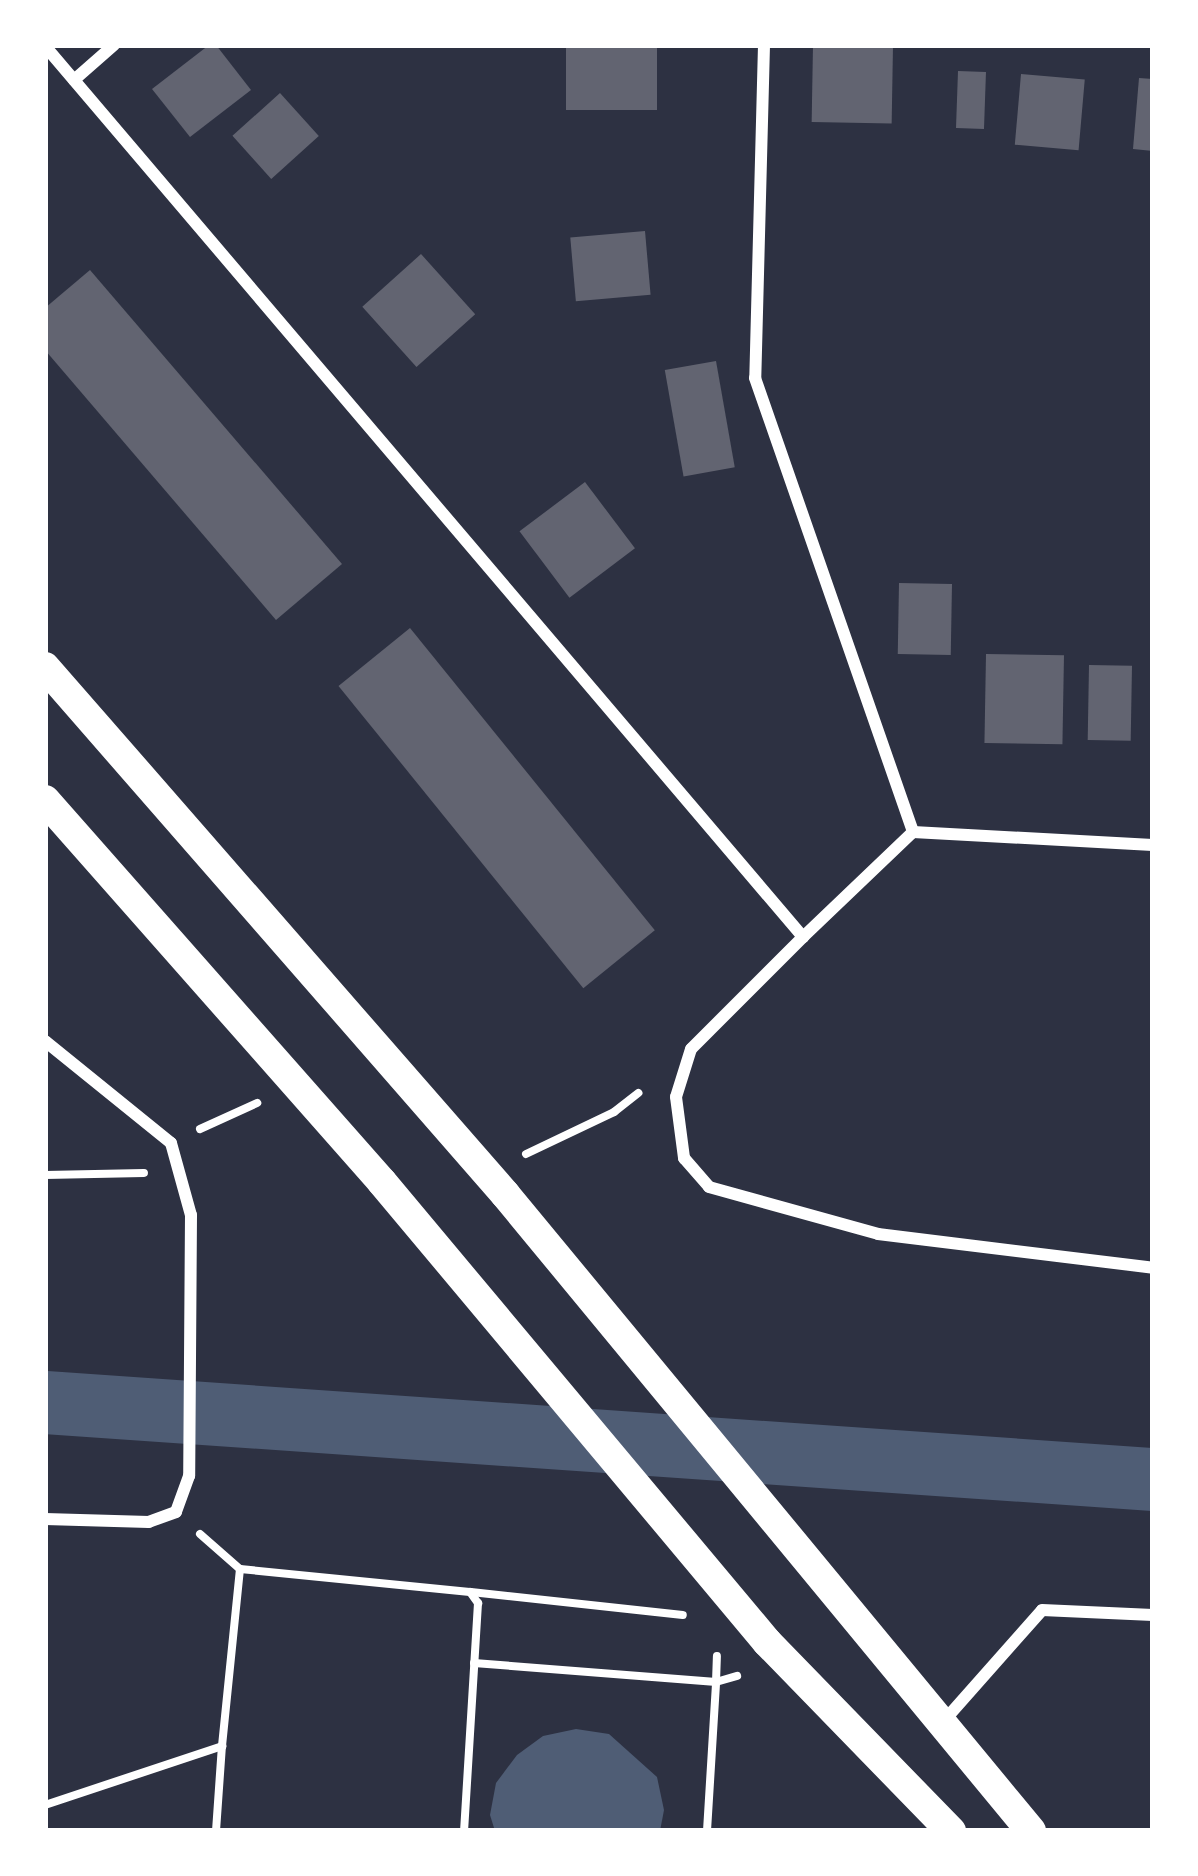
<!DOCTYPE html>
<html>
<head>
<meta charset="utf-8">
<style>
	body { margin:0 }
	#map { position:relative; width:1198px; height:1876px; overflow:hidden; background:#2d3142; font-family:Inter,sans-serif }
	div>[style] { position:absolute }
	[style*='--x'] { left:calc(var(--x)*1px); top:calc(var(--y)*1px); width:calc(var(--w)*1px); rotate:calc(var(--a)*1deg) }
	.water>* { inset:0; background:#4f5d75 }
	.canal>* { height:63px; margin:-31.5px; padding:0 31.5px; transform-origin:31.5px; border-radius:31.5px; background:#4f5d75 }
	.building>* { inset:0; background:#626471; transform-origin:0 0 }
	.path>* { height:8px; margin:-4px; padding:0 4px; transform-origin:4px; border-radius:4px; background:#fff }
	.minor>* { height:12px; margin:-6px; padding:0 6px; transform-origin:6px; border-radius:6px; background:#fff }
	.primary>* { height:30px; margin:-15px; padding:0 15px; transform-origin:15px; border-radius:15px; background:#fff }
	span { translate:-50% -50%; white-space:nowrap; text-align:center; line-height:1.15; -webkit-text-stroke:12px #fff; paint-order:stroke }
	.frame { position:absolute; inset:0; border:48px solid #fff; pointer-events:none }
</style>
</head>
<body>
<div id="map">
	<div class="water">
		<i style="clip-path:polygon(576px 1729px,609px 1734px,657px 1777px,664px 1810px,660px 1831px,495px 1831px,490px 1815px,496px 1783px,517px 1755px,543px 1736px)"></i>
	</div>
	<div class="canal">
		<i style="--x:45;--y:1402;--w:1111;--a:3.98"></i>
	</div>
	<div class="building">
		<i style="clip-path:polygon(209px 45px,216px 45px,251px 90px,190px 137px,152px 89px)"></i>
		<i style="left:566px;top:45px;width:91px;height:65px"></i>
		<i style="left:813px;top:45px;width:80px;height:77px;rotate:1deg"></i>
		<i style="left:958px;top:71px;width:28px;height:57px;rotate:2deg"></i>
		<i style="left:1021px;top:74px;width:64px;height:71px;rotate:5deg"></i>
		<i style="clip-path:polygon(1139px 78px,1153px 79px,1153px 151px,1133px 149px)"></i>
		<i style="left:280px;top:93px;width:58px;height:64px;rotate:48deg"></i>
		<i style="left:645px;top:231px;width:64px;height:75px;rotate:85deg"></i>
		<i style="left:421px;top:254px;width:81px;height:79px;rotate:48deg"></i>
		<i style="clip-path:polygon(90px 270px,342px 564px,276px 620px,45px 350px,45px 308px)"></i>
		<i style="left:716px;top:361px;width:108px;height:52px;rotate:80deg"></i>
		<i style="left:585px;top:482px;width:83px;height:82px;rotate:53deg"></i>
		<i style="left:899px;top:583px;width:53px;height:71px;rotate:1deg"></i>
		<i style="left:410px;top:628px;width:389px;height:92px;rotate:51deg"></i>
		<i style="left:986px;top:654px;width:78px;height:89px;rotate:1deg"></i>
		<i style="left:1089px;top:665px;width:43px;height:75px;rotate:1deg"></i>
	</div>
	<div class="path">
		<i style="--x:200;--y:1129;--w:63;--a:-24.5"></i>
		<i style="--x:526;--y:1154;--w:98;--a:-25.5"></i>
		<i style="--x:614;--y:1112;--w:31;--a:-38"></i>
		<i style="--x:45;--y:1175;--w:99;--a:-1.2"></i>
		<i style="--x:200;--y:1534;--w:53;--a:41.2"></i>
		<i style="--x:240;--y:1569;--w:231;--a:5.7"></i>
		<i style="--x:470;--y:1592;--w:14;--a:54"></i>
		<i style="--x:478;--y:1603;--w:228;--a:93.5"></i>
		<i style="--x:471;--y:1592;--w:213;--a:6.2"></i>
		<i style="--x:474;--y:1663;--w:243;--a:4.5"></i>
		<i style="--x:716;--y:1682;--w:26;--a:-88"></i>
		<i style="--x:45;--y:1805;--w:187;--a:-18.4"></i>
		<i style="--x:222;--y:1746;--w:178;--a:-84.2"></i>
		<i style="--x:216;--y:1831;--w:85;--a:-86"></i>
		<i style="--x:707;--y:1831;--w:149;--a:-86.5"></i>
		<i style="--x:716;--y:1682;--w:22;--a:-16"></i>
	</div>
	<div class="minor">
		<i style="--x:764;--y:45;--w:333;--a:91.5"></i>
		<i style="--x:755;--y:378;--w:481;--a:70.8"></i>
		<i style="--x:45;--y:46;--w:1170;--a:49.61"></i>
		<i style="--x:803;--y:937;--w:152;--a:-43.7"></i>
		<i style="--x:74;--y:80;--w:53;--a:-41.2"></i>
		<i style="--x:913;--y:832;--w:240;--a:3.1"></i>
		<i style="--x:803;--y:937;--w:158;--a:135"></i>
		<i style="--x:691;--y:1049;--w:50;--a:107.4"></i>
		<i style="--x:676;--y:1097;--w:62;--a:82.5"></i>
		<i style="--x:684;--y:1158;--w:38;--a:49"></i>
		<i style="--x:709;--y:1187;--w:175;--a:15.5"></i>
		<i style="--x:878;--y:1234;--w:277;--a:7"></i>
		<i style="--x:45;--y:1041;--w:162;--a:39"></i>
		<i style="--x:171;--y:1143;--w:75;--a:74.5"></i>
		<i style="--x:191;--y:1215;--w:261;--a:90.4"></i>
		<i style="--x:189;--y:1476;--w:38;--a:110"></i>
		<i style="--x:176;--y:1512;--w:29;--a:160"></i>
		<i style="--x:149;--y:1522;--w:104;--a:-178.3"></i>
		<i style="--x:943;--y:1722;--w:149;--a:-48.5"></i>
		<i style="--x:1042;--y:1610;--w:111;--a:2.6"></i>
	</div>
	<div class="primary">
		<i style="--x:45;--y:667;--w:700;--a:48.88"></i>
		<i style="--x:505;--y:1194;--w:826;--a:50.45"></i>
		<i style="--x:45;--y:800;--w:509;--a:48.58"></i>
		<i style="--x:382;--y:1182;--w:600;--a:50.07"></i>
		<i style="--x:767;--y:1642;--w:264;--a:45.8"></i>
	</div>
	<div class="frame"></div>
</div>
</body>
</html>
